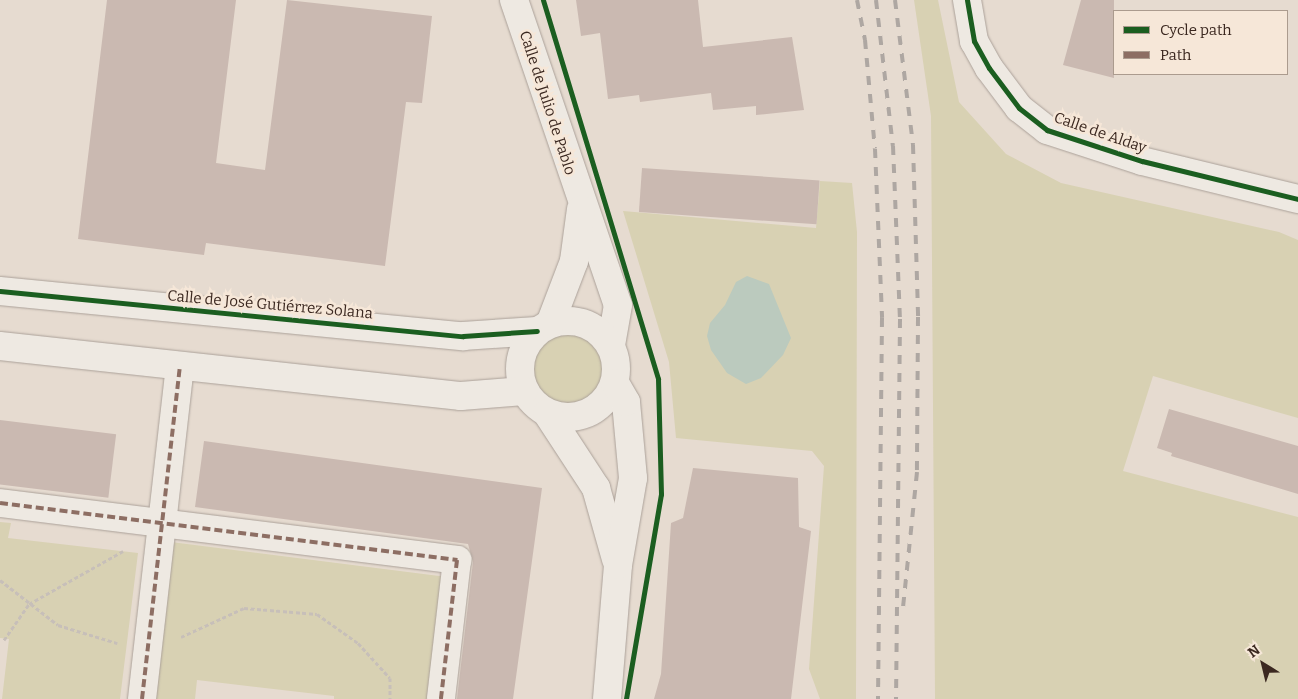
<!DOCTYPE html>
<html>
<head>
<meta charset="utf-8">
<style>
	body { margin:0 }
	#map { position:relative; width:1298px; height:699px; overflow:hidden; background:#e6dbd0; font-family:Bitter,serif }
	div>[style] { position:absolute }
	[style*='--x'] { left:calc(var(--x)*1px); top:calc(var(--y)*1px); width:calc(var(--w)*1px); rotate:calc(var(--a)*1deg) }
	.green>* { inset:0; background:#d8d1b3 }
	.round { border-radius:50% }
	.water>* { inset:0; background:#bbcabe }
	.building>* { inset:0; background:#cab9b1; transform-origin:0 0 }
	.path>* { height:3px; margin-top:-1.5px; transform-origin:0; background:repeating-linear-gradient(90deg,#c7bfb9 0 4px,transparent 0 6.5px) }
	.roads { filter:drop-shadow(0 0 1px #aba199) drop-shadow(0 0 1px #aba199) }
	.pedestrian>* { height:28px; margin:-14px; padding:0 14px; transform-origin:14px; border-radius:14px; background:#eee9e2 }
	.minor>* { height:28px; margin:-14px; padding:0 14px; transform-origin:14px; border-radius:14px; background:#eee9e2 }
	.minor>.ring { margin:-14px; padding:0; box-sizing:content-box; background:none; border:28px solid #eee9e2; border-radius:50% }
	.rail>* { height:4px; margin-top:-2px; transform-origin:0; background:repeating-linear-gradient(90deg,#aea7a2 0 9px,transparent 0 18px) }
	.quiet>* { height:4px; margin-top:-2px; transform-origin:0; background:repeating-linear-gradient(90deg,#8d6e63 0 8px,transparent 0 12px) }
	.cycleway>* { height:5px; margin:-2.5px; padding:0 2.5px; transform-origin:2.5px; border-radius:2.5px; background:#1b5e20 }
	span { translate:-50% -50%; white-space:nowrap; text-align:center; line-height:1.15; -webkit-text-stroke:5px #f6e7d8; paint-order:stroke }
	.street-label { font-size:15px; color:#3b2820 }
	.legend { position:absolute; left:1113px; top:10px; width:175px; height:65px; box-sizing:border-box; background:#f6e7d8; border:1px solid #ab9b8e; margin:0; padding:6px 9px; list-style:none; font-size:15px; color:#3b2820 }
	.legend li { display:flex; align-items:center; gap:10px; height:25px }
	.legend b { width:25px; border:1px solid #ab9b8e }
	.north { position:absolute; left:1238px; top:639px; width:50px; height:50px; -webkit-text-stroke:4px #f6e7d8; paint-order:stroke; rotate:324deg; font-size:14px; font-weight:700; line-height:20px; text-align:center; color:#3b2820 }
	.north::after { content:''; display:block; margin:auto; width:18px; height:22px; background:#3b2820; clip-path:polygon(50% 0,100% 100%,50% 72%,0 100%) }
</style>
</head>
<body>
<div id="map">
	<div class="green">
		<i style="clip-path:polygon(914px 0,938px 0,959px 102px,1006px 154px,1061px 183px,1279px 232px,1298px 240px,1298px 418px,1153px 376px,1123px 471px,1298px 517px,1298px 699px,935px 699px,931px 116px)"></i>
		<i style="clip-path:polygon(820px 181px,852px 183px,857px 232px,856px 699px,820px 699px,809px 669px,824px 466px,812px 451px,676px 438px,669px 362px,623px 211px,816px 228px)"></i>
		<i class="round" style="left:533px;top:333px;width:72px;height:72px"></i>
		<i style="clip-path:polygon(0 522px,11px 523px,8px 538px,138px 553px,120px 699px,2px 699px,9px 639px,0 638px)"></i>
		<i style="clip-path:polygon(171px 542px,463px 579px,447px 699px,334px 699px,334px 696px,197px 680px,195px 699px,152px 699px)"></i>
	</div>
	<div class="water">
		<i style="clip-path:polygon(747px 276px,769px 284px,791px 338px,783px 355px,761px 378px,746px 384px,727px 373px,711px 350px,707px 336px,710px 323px,725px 305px,736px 282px)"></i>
	</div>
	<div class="building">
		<i style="clip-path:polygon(107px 0,236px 0,216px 163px,265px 170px,287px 0,432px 16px,422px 103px,406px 102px,385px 266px,206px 243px,204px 255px,78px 239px)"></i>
		<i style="clip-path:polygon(576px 0,698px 0,703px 47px,792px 37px,804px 110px,756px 115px,756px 106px,713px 110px,711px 93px,640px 102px,639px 95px,608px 99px,600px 33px,581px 36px)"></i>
		<i style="clip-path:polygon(1081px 0,1114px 0,1114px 78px,1063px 65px)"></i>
		<i style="left:642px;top:168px;width:178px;height:44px;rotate:4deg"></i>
		<i style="clip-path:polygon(1169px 409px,1298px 446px,1298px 494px,1171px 456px,1172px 453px,1157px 448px)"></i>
		<i style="left:0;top:420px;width:117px;height:64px;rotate:7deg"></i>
		<i style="clip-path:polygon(204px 441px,542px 488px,513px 699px,457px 699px,473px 562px,468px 544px,195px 507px)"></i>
		<i style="clip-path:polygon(693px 468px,798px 478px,799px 527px,811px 531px,791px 699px,654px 699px,661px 674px,671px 523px,683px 518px)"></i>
	</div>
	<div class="path">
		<i style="--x:0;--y:580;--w:73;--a:37.8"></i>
		<i style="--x:58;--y:625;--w:62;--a:17"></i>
		<i style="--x:181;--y:637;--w:69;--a:-24.7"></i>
		<i style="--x:244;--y:608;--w:73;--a:4.7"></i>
		<i style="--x:317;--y:614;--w:50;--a:35.3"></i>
		<i style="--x:358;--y:643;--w:47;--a:47.6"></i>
		<i style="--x:390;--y:678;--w:21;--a:90"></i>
		<i style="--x:4;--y:640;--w:44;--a:-55.2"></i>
		<i style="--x:29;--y:604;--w:108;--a:-29.4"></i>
	</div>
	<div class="roads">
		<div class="pedestrian">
			<i style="--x:0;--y:503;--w:461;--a:7.1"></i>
			<i style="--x:457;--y:560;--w:140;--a:96.6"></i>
			<i style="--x:142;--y:699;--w:334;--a:-83.5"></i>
		</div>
		<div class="minor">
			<i style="--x:514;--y:0;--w:322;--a:71.2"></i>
			<i style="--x:618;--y:305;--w:41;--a:99.9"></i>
			<i style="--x:967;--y:0;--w:42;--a:80.3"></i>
			<i style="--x:974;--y:41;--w:31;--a:61"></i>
			<i style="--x:989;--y:68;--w:50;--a:53.1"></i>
			<i style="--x:1019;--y:108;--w:36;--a:38"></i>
			<i style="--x:1047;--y:130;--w:100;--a:18.1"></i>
			<i style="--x:1142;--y:161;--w:161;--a:13.7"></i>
			<i style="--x:0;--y:291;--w:465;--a:5.6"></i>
			<i style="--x:463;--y:336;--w:74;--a:-3.9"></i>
			<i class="ring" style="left:520px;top:321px;width:68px;height:68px"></i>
			<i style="--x:550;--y:324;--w:67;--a:-69.1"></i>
			<i style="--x:574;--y:261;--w:52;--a:-82.3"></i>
			<i style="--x:0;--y:346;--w:464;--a:6.2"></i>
			<i style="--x:461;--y:396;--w:63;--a:-4.5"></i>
			<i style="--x:547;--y:413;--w:90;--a:56.8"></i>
			<i style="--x:596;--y:488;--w:74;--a:74.3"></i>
			<i style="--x:607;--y:699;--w:134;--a:-85.3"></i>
			<i style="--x:618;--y:565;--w:88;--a:-80.2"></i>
			<i style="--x:633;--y:478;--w:76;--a:-95.3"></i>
			<i style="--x:626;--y:402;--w:22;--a:-120"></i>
		</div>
	</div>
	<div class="rail">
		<i style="--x:857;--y:0;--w:41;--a:78.7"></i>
		<i style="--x:865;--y:40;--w:109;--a:84.8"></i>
		<i style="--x:875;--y:149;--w:169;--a:87.6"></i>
		<i style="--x:882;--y:318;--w:381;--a:90.6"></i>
		<i style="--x:876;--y:0;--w:147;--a:83.4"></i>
		<i style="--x:893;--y:146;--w:173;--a:87.7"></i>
		<i style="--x:900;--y:319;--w:380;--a:90.6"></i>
		<i style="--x:895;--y:0;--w:146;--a:82.9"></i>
		<i style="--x:913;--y:145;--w:172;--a:88.3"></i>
		<i style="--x:918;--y:317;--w:155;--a:90.4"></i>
		<i style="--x:917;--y:472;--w:137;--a:95.9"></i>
	</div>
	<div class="quiet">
		<i style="--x:0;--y:503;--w:461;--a:7.1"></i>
		<i style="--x:457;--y:560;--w:140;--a:96.6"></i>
		<i style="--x:142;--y:699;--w:334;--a:-83.5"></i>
	</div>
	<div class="cycleway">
		<i style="--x:543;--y:0;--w:396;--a:73.1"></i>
		<i style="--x:658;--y:379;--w:115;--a:88.5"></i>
		<i style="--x:661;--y:494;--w:208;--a:99.7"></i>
		<i style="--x:967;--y:0;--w:42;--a:80.3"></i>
		<i style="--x:974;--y:41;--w:31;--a:61"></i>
		<i style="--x:989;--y:68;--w:50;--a:53.1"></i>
		<i style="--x:1019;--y:108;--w:36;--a:38"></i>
		<i style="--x:1047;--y:130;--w:100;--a:18.1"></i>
		<i style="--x:1142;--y:161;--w:161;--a:13.7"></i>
		<i style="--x:0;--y:291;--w:465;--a:5.6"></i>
		<i style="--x:463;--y:336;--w:74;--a:-3.9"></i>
	</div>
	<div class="street-label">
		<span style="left:547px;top:103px;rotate:72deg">Calle de Julio de Pablo</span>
		<span style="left:1100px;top:133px;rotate:19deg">Calle de Alday</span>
		<span style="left:270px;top:305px;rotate:5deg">Calle de José Gutiérrez Solana</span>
	</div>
	<ul class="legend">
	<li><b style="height:6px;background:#1b5e20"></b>Cycle path</li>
	<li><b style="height:6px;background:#8d6e63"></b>Path</li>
	</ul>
	<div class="north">N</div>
</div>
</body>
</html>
